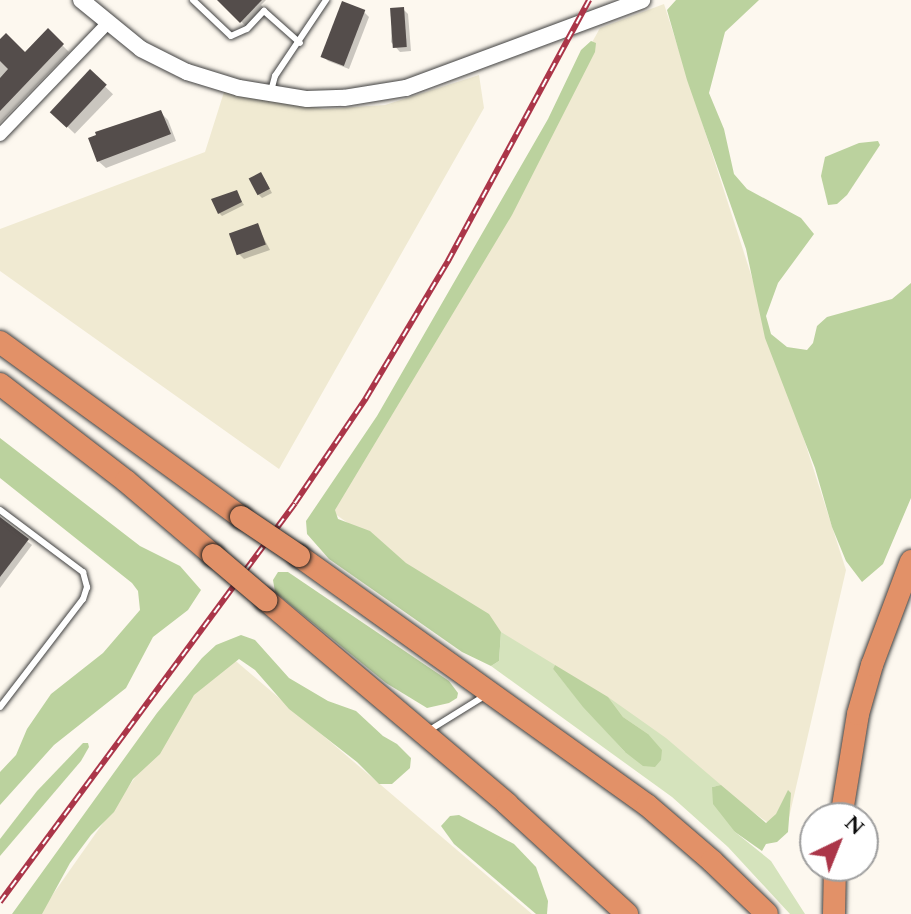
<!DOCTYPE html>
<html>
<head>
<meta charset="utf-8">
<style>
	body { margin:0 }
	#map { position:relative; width:911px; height:914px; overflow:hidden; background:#fdf8ef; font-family:Spectral,serif }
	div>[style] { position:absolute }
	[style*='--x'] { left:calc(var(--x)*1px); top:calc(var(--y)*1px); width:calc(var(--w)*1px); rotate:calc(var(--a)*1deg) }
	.farmland>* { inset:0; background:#f0ead2 }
	.green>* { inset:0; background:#d5e3bc }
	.forest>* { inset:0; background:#bbd29e }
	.shadow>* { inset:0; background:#0003; transform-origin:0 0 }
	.building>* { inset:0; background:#544d4b; transform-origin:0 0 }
	.roads { filter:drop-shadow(0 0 2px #404040) drop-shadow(0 0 2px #404040) }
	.service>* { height:6px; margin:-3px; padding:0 3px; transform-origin:3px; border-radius:3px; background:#fff }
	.minor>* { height:12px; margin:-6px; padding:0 6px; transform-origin:6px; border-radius:6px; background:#fff }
	.tertiary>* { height:16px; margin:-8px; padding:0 8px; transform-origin:8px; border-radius:8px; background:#fff }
	.motorway>* { height:22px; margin:-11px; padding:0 11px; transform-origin:11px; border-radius:11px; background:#e29168 }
	.rail>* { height:6px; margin-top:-3px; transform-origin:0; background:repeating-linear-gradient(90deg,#fff 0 9px,#ab3649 0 18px); box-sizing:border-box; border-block:2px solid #ab3649 }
	.bridges { filter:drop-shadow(0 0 2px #1e1e1e) drop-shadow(0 0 2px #1e1e1e) }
	.motorway-bridge>* { height:22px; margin:-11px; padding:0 11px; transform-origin:11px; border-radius:11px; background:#e29168 }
	span { translate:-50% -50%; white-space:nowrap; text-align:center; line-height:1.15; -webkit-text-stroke:8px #fff; paint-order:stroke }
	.north { position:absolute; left:799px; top:802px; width:80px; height:80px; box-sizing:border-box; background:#fff; border:2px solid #9e9e9e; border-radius:50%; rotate:43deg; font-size:22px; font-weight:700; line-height:32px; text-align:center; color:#0d0d0d }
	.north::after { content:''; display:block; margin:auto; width:28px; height:36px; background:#ab3649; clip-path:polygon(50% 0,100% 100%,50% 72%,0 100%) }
</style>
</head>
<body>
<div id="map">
	<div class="farmland">
		<i style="clip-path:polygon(664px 4px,846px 570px,785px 835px,331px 511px,600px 28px)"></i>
		<i style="clip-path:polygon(479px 75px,484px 108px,279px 469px,0 271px,0 229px,205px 152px,224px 92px,324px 109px,385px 105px)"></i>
		<i style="clip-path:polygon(224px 651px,532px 914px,39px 914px)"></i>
	</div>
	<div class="green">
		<i style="clip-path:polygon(501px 632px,555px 665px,553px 669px,584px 707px,625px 752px,648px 734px,623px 717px,608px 697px,666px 738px,721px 785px,712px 787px,735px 832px,771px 861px,805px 914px,790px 914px,728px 847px,672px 797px,491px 666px,499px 661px)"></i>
	</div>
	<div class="forest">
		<i style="clip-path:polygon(676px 0,759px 0,725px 32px,709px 93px,724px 129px,734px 174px,747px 189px,801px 218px,814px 234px,778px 283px,766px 316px,771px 334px,787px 347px,807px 350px,813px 343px,817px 326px,827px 317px,892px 299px,911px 283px,911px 498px,883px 564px,862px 582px,846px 561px,832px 527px,815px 468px,765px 338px,746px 249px,687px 80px,667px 10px)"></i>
		<i style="clip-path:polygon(591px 41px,596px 43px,595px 52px,512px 215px,335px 510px,338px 519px,370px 531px,406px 563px,489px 614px,501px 632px,499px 661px,491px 666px,462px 652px,329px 559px,307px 534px,306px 521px,377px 416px,548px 119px,581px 50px)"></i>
		<i style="clip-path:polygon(878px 141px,880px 145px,847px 195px,837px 204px,828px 205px,821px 176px,825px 157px,859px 143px)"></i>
		<i style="clip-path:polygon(0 438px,140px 546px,180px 566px,201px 590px,188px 610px,153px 637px,126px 688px,54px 745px,0 805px,0 772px,16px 755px,27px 729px,51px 694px,103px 653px,140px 610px,138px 591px,132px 583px,0 478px)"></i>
		<i style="clip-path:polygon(278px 572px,288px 572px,449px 681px,458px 693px,457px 698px,449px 703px,427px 708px,386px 683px,275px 592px,273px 580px)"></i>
		<i style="clip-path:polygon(241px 635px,255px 640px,289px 678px,328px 701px,356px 711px,383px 736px,397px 744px,411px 758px,410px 768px,392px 784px,379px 784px,357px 762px,289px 709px,255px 670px,239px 659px,194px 695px,160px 754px,133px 779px,114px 812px,91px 835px,70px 863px,42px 914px,12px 914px,157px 713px,202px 658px,216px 645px)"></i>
		<i style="clip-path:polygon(555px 665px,608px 697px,623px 717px,648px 734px,662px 750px,661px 760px,655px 767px,643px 766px,625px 752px,583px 707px,553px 669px)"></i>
		<i style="clip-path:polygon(83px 743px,88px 743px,89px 747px,81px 761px,0 856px,0 839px,37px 791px)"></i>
		<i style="clip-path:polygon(721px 785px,766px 823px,776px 814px,788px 790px,791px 793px,788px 832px,777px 842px,766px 844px,762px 851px,735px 832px,713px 804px,712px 787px)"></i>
		<i style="clip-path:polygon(459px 815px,514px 844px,536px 867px,548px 901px,547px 914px,536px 914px,454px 844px,441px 826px,450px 816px)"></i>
	</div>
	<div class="shadow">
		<i style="clip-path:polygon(219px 0,266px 0,261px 5px,266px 10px,248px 28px)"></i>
		<i style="clip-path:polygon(403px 9px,408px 14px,411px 51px,400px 52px,391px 42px,392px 10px)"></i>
		<i style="clip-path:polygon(364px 12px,369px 17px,349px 69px,328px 61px,323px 56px)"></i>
		<i style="clip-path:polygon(48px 31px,69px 52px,0 123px,0 42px,26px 54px)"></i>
		<i style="left:90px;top:72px;width:32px;height:55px;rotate:44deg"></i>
		<i style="clip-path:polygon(161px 113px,168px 120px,176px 141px,106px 168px,98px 161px)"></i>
		<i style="clip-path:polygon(264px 178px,272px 193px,262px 198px,259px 195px)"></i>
		<i style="clip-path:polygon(236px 192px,244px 205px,222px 216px,219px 213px)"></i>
		<i style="clip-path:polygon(257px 225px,270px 250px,244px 259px,239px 254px)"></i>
		<i style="clip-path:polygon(0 521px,32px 545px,0 588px)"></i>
	</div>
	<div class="building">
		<i style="clip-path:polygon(217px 0,262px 0,240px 23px)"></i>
		<i style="left:342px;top:1px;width:25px;height:60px;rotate:21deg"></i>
		<i style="left:404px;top:7px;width:40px;height:14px;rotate:86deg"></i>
		<i style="clip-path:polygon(48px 28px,64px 44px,0 111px,0 78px,8px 69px,0 61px,0 39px,6px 33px,25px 52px)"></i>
		<i style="left:90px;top:69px;width:23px;height:59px;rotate:43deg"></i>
		<i style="clip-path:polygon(161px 110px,171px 134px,97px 162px,88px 138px,96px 135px,95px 132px)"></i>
		<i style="left:261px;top:172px;width:19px;height:14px;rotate:62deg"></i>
		<i style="clip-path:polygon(237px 190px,242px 202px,218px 214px,211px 199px)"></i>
		<i style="left:258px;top:223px;width:23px;height:31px;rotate:70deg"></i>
		<i style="clip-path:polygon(0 517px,29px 539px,0 577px)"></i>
	</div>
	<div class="roads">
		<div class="service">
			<i style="--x:193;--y:0;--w:52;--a:43.5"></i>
			<i style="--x:231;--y:36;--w:17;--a:-24"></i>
			<i style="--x:247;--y:29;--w:25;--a:-47"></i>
			<i style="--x:264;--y:11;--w:48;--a:41.6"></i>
			<i style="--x:271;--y:91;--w:16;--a:-75"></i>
			<i style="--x:275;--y:76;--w:92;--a:-56.1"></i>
			<i style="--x:0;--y:510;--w:104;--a:36.8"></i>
			<i style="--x:83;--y:572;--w:16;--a:75"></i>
			<i style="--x:87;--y:587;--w:13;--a:108"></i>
			<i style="--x:83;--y:599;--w:136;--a:127.5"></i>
			<i style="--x:428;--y:731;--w:68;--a:-31.8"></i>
		</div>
		<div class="minor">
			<i style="--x:0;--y:135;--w:154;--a:-46.1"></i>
		</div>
		<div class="tertiary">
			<i style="--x:81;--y:0;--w:77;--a:39.2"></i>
			<i style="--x:141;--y:49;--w:51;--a:26.6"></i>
			<i style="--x:187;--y:72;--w:54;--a:17.1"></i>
			<i style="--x:239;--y:88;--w:69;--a:9.2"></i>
			<i style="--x:307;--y:99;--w:37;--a:-2"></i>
			<i style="--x:344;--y:98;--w:63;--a:-9.2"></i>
			<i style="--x:406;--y:88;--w:252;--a:-20.4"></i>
		</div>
		<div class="motorway">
			<i style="--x:0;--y:342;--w:298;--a:36"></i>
			<i style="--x:0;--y:384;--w:159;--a:37.6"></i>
			<i style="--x:126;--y:481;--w:114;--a:40.4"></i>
			<i style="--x:299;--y:556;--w:428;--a:35.6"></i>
			<i style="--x:647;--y:805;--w:86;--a:40.7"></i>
			<i style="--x:712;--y:861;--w:76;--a:43.9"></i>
			<i style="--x:266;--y:600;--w:316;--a:40.2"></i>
			<i style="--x:507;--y:804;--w:163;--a:42.5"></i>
			<i style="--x:841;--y:818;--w:105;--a:-80.7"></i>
			<i style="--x:858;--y:714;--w:51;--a:-74.1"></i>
			<i style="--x:872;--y:665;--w:111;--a:-69.4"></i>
			<i style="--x:834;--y:914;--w:48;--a:-88.8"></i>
		</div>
	</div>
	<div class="rail">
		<i style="--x:0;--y:902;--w:496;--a:-53.5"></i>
		<i style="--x:295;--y:503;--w:127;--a:-55.9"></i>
		<i style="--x:366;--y:398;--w:160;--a:-59.1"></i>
		<i style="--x:448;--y:261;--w:297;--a:-61.6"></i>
	</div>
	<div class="bridges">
		<div class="motorway-bridge">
			<i style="--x:241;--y:517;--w:70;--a:33.9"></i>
			<i style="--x:213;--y:555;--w:70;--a:40.3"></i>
		</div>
	</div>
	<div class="north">N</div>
</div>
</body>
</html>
